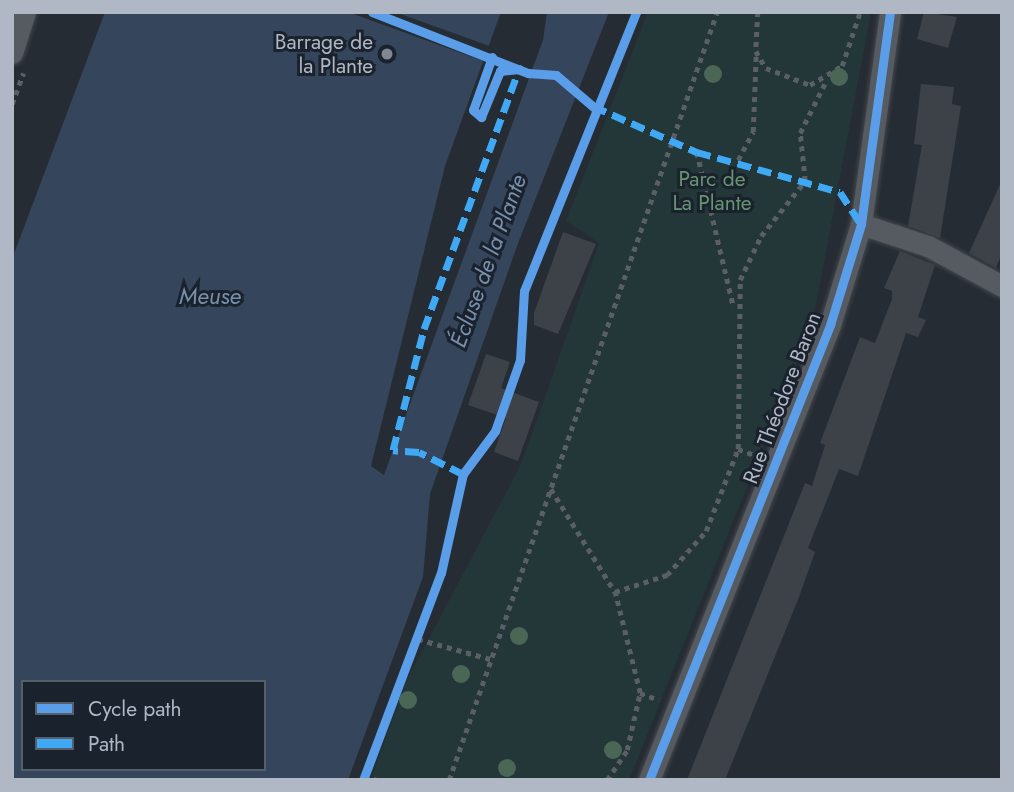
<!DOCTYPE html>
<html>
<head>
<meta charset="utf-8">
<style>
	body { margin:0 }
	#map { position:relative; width:1014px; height:792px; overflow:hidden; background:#262c33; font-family:Jost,sans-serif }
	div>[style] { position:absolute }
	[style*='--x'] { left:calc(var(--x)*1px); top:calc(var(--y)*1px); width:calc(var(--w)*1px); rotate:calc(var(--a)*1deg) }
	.green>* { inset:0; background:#233638 }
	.water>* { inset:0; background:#35455b }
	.pier>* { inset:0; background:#262c33 }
	.building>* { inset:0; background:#3d4248 }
	.path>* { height:4.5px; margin-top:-2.25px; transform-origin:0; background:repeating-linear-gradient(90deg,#595f65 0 5px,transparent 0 10px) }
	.roads { filter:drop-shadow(0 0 2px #42474c) drop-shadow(0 0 2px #42474c) }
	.minor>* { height:21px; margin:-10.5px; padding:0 10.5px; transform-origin:10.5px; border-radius:10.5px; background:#565a61 }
	.quiet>* { height:7px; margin-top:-3.5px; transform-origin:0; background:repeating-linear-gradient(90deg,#3fa9f5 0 14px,transparent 0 21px) }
	.cycleway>* { height:9px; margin:-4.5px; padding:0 4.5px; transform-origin:4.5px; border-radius:4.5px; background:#5a9eea }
	.trees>* { width:18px; height:18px; margin:-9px; border-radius:50%; background:#4a6655 }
	.dots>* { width:19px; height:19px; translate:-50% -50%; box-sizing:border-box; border:4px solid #1a222d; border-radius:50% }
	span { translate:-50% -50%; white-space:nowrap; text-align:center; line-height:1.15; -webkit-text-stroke:6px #1a222d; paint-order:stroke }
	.poi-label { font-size:21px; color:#b0b8c5 }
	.right { translate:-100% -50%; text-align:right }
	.park-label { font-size:21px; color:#689571 }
	.street-label { font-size:21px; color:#b0b8c5 }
	.water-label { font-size:23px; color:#788fac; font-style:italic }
	.frame { position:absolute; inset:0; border:14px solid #b0b8c5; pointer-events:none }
	.legend { position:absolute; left:21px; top:680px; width:245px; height:91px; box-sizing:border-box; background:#1a222d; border:2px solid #565e6a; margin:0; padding:9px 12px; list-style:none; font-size:21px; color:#b0b8c5 }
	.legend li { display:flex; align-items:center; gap:14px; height:35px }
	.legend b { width:35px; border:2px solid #565e6a }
</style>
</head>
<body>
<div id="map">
	<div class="green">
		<i style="clip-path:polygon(648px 12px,871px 12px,812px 326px,629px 780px,370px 780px,408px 678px,520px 466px,543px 403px,599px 243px,566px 221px)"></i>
	</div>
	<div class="water">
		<i style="clip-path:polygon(evenodd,105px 12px,501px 12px,445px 166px,371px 466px,384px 475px,543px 40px,547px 12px,609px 12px,517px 246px,430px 494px,423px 577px,348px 780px,12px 780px,12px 259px,105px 12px,23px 682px,264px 682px,264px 769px,23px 769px,23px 682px)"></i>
	</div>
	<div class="pier">
		<i style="clip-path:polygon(348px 12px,395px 12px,492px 47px,486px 62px)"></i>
	</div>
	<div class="building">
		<i style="clip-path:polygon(924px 12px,957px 17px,948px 48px,917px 39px)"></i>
		<i style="clip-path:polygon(921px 84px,954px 87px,952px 104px,961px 106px,940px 238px,908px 226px,922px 145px,914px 144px)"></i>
		<i style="clip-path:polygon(1002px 180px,1002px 253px,996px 268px,969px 253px)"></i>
		<i style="clip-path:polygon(563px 232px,596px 244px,558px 334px,534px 325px,534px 313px)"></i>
		<i style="clip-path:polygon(900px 251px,935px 265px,918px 317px,926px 320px,918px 337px,906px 333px,858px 476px,839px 469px,808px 548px,815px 552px,799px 597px,725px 780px,687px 780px,805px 483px,812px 486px,825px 445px,820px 443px,860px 337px,875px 343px,892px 299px,892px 291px,884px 288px)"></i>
		<i style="clip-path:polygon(486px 354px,510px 362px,501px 388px,539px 402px,518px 461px,494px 452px,506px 418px,468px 405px)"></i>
	</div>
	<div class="path">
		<i style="--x:758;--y:12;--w:39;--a:93"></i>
		<i style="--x:756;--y:51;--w:20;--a:60"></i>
		<i style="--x:766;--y:68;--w:47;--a:21.1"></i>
		<i style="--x:810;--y:85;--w:37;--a:-31"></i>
		<i style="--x:842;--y:66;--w:57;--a:-71.6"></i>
		<i style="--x:492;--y:57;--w:21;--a:25"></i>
		<i style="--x:12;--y:104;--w:33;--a:-70"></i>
		<i style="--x:697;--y:152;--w:160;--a:76.7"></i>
		<i style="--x:738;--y:160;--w:32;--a:-62"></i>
		<i style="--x:753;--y:132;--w:79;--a:-87.8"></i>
		<i style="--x:738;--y:449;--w:20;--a:20"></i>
		<i style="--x:551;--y:489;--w:121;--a:58.1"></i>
		<i style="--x:615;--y:592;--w:55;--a:-18.1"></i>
		<i style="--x:667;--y:575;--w:59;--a:-48.4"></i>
		<i style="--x:706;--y:531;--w:88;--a:-68.7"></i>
		<i style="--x:738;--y:449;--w:169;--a:-89.3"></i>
		<i style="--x:740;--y:280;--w:49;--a:-64.5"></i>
		<i style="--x:761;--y:236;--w:70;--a:-51.3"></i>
		<i style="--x:805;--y:181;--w:48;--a:-95.9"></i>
		<i style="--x:800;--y:133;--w:58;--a:-63.4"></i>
		<i style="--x:418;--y:639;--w:75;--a:15.5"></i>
		<i style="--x:640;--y:693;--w:20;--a:20"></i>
		<i style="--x:364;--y:776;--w:14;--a:17"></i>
		<i style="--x:449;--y:780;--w:813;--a:-70.76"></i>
		<i style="--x:607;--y:780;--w:36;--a:-56"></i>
		<i style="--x:627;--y:750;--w:58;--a:-77.2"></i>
		<i style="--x:640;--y:693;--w:104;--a:-103.9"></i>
	</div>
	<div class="roads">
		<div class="minor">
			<i style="--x:12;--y:53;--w:43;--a:-72.4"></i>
			<i style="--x:861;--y:224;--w:71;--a:18.2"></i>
			<i style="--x:928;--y:246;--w:84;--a:28.4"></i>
			<i style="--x:649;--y:780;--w:490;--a:-68.3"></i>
			<i style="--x:830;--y:325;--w:106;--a:-72.9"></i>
			<i style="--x:861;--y:224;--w:214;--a:-82.2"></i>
		</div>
	</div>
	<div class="quiet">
		<i style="--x:593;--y:106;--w:114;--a:23.9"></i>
		<i style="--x:697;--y:152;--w:148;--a:15.6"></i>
		<i style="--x:840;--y:192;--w:38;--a:57"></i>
		<i style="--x:463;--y:474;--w:49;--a:-153.4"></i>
		<i style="--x:419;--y:452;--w:26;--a:-176"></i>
		<i style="--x:393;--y:450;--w:125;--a:-75.6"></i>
		<i style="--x:424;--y:329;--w:277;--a:-69.9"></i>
	</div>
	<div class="cycleway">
		<i style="--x:372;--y:12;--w:168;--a:21.4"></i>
		<i style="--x:528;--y:73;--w:28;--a:4"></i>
		<i style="--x:556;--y:75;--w:52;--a:40.4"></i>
		<i style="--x:492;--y:57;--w:56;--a:109.7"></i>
		<i style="--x:473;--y:110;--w:11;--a:41"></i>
		<i style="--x:481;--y:117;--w:50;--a:-67.6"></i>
		<i style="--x:500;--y:71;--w:19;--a:-6"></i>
		<i style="--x:363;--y:780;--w:221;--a:-69.4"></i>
		<i style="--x:441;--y:573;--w:101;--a:-77.5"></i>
		<i style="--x:463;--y:474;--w:54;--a:-53.3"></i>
		<i style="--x:495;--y:431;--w:75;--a:-70.6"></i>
		<i style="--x:520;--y:360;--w:69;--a:-86.7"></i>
		<i style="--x:524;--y:291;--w:301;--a:-68.1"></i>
		<i style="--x:649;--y:780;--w:490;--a:-68.3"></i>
		<i style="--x:830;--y:325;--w:106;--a:-72.9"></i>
		<i style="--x:861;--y:224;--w:214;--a:-82.2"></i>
	</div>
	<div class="trees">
		<i style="left:713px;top:74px"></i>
		<i style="left:839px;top:77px"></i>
		<i style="left:519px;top:636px"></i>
		<i style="left:461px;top:674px"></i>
		<i style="left:408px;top:700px"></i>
		<i style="left:613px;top:750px"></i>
		<i style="left:507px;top:768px"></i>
	</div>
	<div class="dots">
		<i style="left:387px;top:54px;background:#808792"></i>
	</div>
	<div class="poi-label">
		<span class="right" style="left:373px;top:54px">Barrage de<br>la Plante</span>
	</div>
	<div class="park-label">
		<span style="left:712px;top:191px">Parc de<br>La Plante</span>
	</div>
	<div class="street-label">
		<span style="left:782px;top:398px;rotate:-69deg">Rue Théodore Baron</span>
	</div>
	<div class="water-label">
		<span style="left:488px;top:261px;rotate:-70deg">Écluse de la Plante</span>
		<span style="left:210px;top:296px">Meuse</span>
	</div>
	<div class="frame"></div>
	<ul class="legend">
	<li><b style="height:9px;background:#5a9eea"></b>Cycle path</li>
	<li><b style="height:9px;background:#3fa9f5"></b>Path</li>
	</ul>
</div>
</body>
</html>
